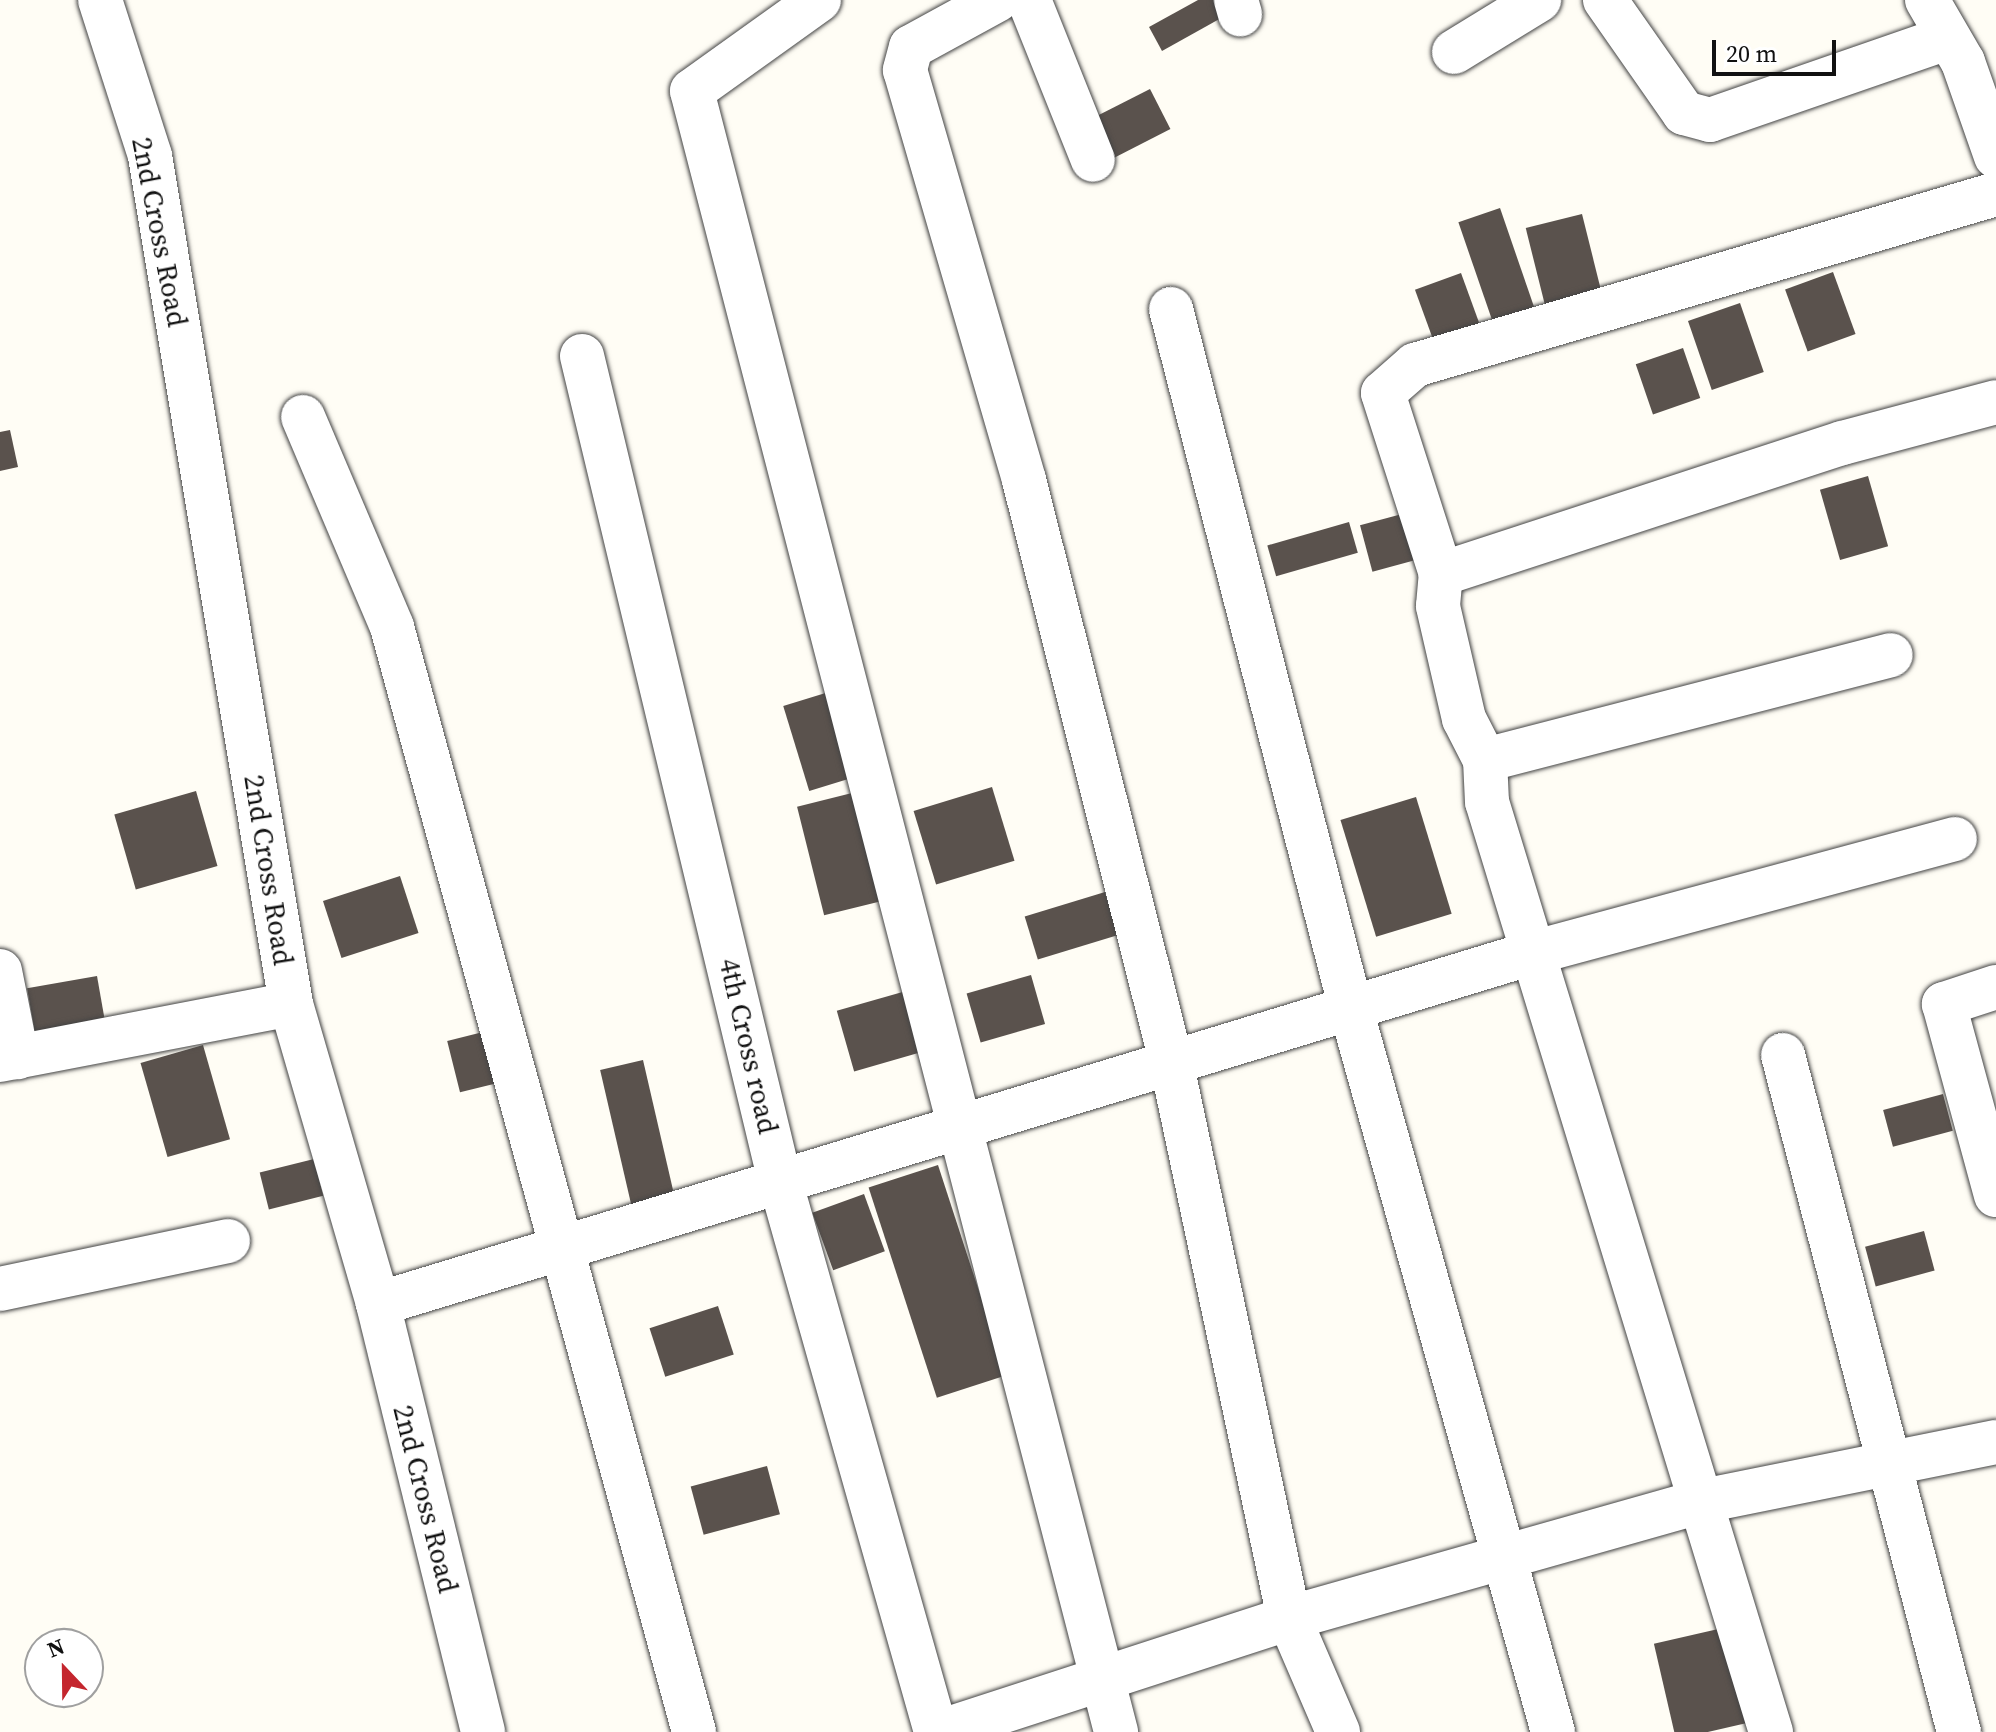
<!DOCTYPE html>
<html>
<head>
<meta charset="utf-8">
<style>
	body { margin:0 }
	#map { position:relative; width:1996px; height:1732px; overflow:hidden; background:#fffdf5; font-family:"Source Serif 4",serif }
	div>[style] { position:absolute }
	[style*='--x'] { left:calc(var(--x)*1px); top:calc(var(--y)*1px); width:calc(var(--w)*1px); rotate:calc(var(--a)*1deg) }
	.building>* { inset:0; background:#5a524d; transform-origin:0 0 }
	.roads { filter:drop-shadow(0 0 2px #444) drop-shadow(0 0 2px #444) }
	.minor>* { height:44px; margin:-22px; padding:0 22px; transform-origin:22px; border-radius:22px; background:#fff }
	span { translate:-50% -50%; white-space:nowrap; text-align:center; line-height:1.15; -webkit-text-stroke:8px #fff; paint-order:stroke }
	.street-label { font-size:28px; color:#111 }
	.north { position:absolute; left:24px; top:1628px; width:80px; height:80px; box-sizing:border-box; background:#fff; border:2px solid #a0a0a0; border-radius:50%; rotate:338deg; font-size:22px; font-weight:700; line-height:32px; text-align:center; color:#111 }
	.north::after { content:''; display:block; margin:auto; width:28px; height:36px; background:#c4262e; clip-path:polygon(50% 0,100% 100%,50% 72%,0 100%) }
	.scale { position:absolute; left:1712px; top:40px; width:124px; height:36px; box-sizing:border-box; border:4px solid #111; border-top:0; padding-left:10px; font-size:24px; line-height:28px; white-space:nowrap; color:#111; -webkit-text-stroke:6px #fff; paint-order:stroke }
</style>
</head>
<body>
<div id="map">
	<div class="building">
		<i style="clip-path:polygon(1198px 0,1213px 0,1223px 17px,1162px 51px,1149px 27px)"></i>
		<i style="left:1150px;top:89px;width:45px;height:63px;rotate:63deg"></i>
		<i style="left:1500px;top:208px;width:114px;height:44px;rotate:71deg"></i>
		<i style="left:1582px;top:214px;width:84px;height:58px;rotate:76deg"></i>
		<i style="left:1833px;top:272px;width:66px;height:51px;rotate:70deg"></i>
		<i style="left:1461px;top:273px;width:62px;height:49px;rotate:70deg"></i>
		<i style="left:1740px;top:303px;width:73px;height:55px;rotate:71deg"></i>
		<i style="left:1683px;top:348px;width:53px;height:50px;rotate:71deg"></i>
		<i style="clip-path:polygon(10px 430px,18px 467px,0 471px,0 432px)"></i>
		<i style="left:1868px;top:476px;width:73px;height:50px;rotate:74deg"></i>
		<i style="left:1417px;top:510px;width:48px;height:59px;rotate:75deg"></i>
		<i style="left:1349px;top:522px;width:32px;height:85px;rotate:74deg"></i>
		<i style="left:832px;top:691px;width:89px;height:51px;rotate:73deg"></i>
		<i style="left:992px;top:787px;width:77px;height:82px;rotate:73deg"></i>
		<i style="left:864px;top:790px;width:112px;height:69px;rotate:76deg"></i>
		<i style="left:196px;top:791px;width:78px;height:85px;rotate:74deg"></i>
		<i style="left:1416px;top:797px;width:122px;height:79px;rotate:73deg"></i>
		<i style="left:400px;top:876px;width:60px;height:81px;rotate:72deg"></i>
		<i style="left:1105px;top:892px;width:45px;height:84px;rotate:73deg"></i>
		<i style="left:1031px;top:975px;width:51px;height:67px;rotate:74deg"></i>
		<i style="left:97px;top:976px;width:52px;height:71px;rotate:80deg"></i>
		<i style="left:906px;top:991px;width:63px;height:72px;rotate:74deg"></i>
		<i style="left:487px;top:1031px;width:53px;height:41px;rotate:76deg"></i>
		<i style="left:203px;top:1045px;width:98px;height:65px;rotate:74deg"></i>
		<i style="left:643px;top:1060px;width:145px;height:44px;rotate:77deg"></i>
		<i style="left:1943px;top:1094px;width:38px;height:62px;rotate:75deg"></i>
		<i style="left:314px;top:1159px;width:38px;height:56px;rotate:76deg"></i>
		<i style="left:938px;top:1165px;width:221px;height:73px;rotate:72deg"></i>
		<i style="left:864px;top:1194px;width:61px;height:55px;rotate:70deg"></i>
		<i style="left:1924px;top:1231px;width:41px;height:61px;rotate:75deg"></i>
		<i style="left:718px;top:1306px;width:51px;height:72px;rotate:72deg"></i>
		<i style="left:767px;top:1466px;width:50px;height:79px;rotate:75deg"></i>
		<i style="left:1727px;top:1627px;width:98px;height:75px;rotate:77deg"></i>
	</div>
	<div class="roads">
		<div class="minor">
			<i style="--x:100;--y:0;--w:164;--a:72.2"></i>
			<i style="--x:150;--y:156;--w:860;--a:80.56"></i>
			<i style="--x:291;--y:1004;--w:312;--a:73.8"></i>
			<i style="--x:378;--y:1304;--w:441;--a:76.2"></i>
			<i style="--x:819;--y:0;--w:156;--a:144.4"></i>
			<i style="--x:692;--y:91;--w:1695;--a:75.51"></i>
			<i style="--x:997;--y:0;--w:98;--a:151.3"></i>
			<i style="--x:911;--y:47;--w:24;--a:105"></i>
			<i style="--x:905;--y:70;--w:427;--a:73.8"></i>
			<i style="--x:1024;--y:480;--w:599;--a:75.8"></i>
			<i style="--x:1171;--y:1061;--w:569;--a:78.04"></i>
			<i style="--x:1289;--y:1618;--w:124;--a:66.7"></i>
			<i style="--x:1029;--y:0;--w:172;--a:68.2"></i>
			<i style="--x:1236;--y:0;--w:15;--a:74"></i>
			<i style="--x:1605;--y:0;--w:138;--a:55"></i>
			<i style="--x:1684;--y:113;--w:27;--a:15"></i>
			<i style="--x:1710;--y:120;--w:251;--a:-19.1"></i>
			<i style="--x:1927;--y:0;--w:72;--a:59.9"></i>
			<i style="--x:1963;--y:62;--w:100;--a:70.7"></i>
			<i style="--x:1454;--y:52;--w:100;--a:-31.5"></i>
			<i style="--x:1171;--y:309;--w:727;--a:75.58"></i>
			<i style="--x:1352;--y:1013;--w:747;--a:74.38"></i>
			<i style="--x:582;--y:356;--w:844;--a:76.51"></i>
			<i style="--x:779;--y:1177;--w:577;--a:74.2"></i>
			<i style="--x:303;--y:417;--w:228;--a:67"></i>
			<i style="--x:392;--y:627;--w:1146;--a:74.71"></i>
			<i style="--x:1441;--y:574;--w:422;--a:-18.1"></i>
			<i style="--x:1842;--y:443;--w:159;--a:-14.9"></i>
			<i style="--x:1485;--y:760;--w:419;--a:-14.5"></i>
			<i style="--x:0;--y:971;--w:88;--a:78.8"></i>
			<i style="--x:1996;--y:987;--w:55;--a:161.9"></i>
			<i style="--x:1944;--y:1004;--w:198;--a:74.8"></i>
			<i style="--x:1783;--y:1055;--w:700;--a:75.43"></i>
			<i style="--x:0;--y:1060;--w:296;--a:-10.9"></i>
			<i style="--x:0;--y:1289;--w:233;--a:-11.9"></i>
			<i style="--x:378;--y:1304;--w:1206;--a:-16.92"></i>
			<i style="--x:1532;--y:953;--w:438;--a:-15.1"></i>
			<i style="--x:939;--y:1732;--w:368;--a:-18"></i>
			<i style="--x:1289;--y:1618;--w:425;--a:-15.8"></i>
			<i style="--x:1698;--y:1502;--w:304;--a:-11.4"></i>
			<i style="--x:1771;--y:1732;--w:972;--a:-106.98"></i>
			<i style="--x:1487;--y:802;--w:42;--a:-92.7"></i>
			<i style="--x:1485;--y:760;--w:46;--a:-117.1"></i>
			<i style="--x:1464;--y:719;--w:116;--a:-103"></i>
			<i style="--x:1438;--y:606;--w:32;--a:-85"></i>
			<i style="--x:1441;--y:574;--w:190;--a:-107.8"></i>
			<i style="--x:1383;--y:393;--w:43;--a:-41.2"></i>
			<i style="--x:1415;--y:365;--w:606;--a:-16.4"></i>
		</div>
	</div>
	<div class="street-label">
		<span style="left:160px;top:232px;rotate:79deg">2nd Cross Road</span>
		<span style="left:269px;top:870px;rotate:81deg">2nd Cross Road</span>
		<span style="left:749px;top:1046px;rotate:77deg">4th Cross road</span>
		<span style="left:426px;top:1499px;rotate:76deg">2nd Cross Road</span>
	</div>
	<div class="north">N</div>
	<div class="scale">20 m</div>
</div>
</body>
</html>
